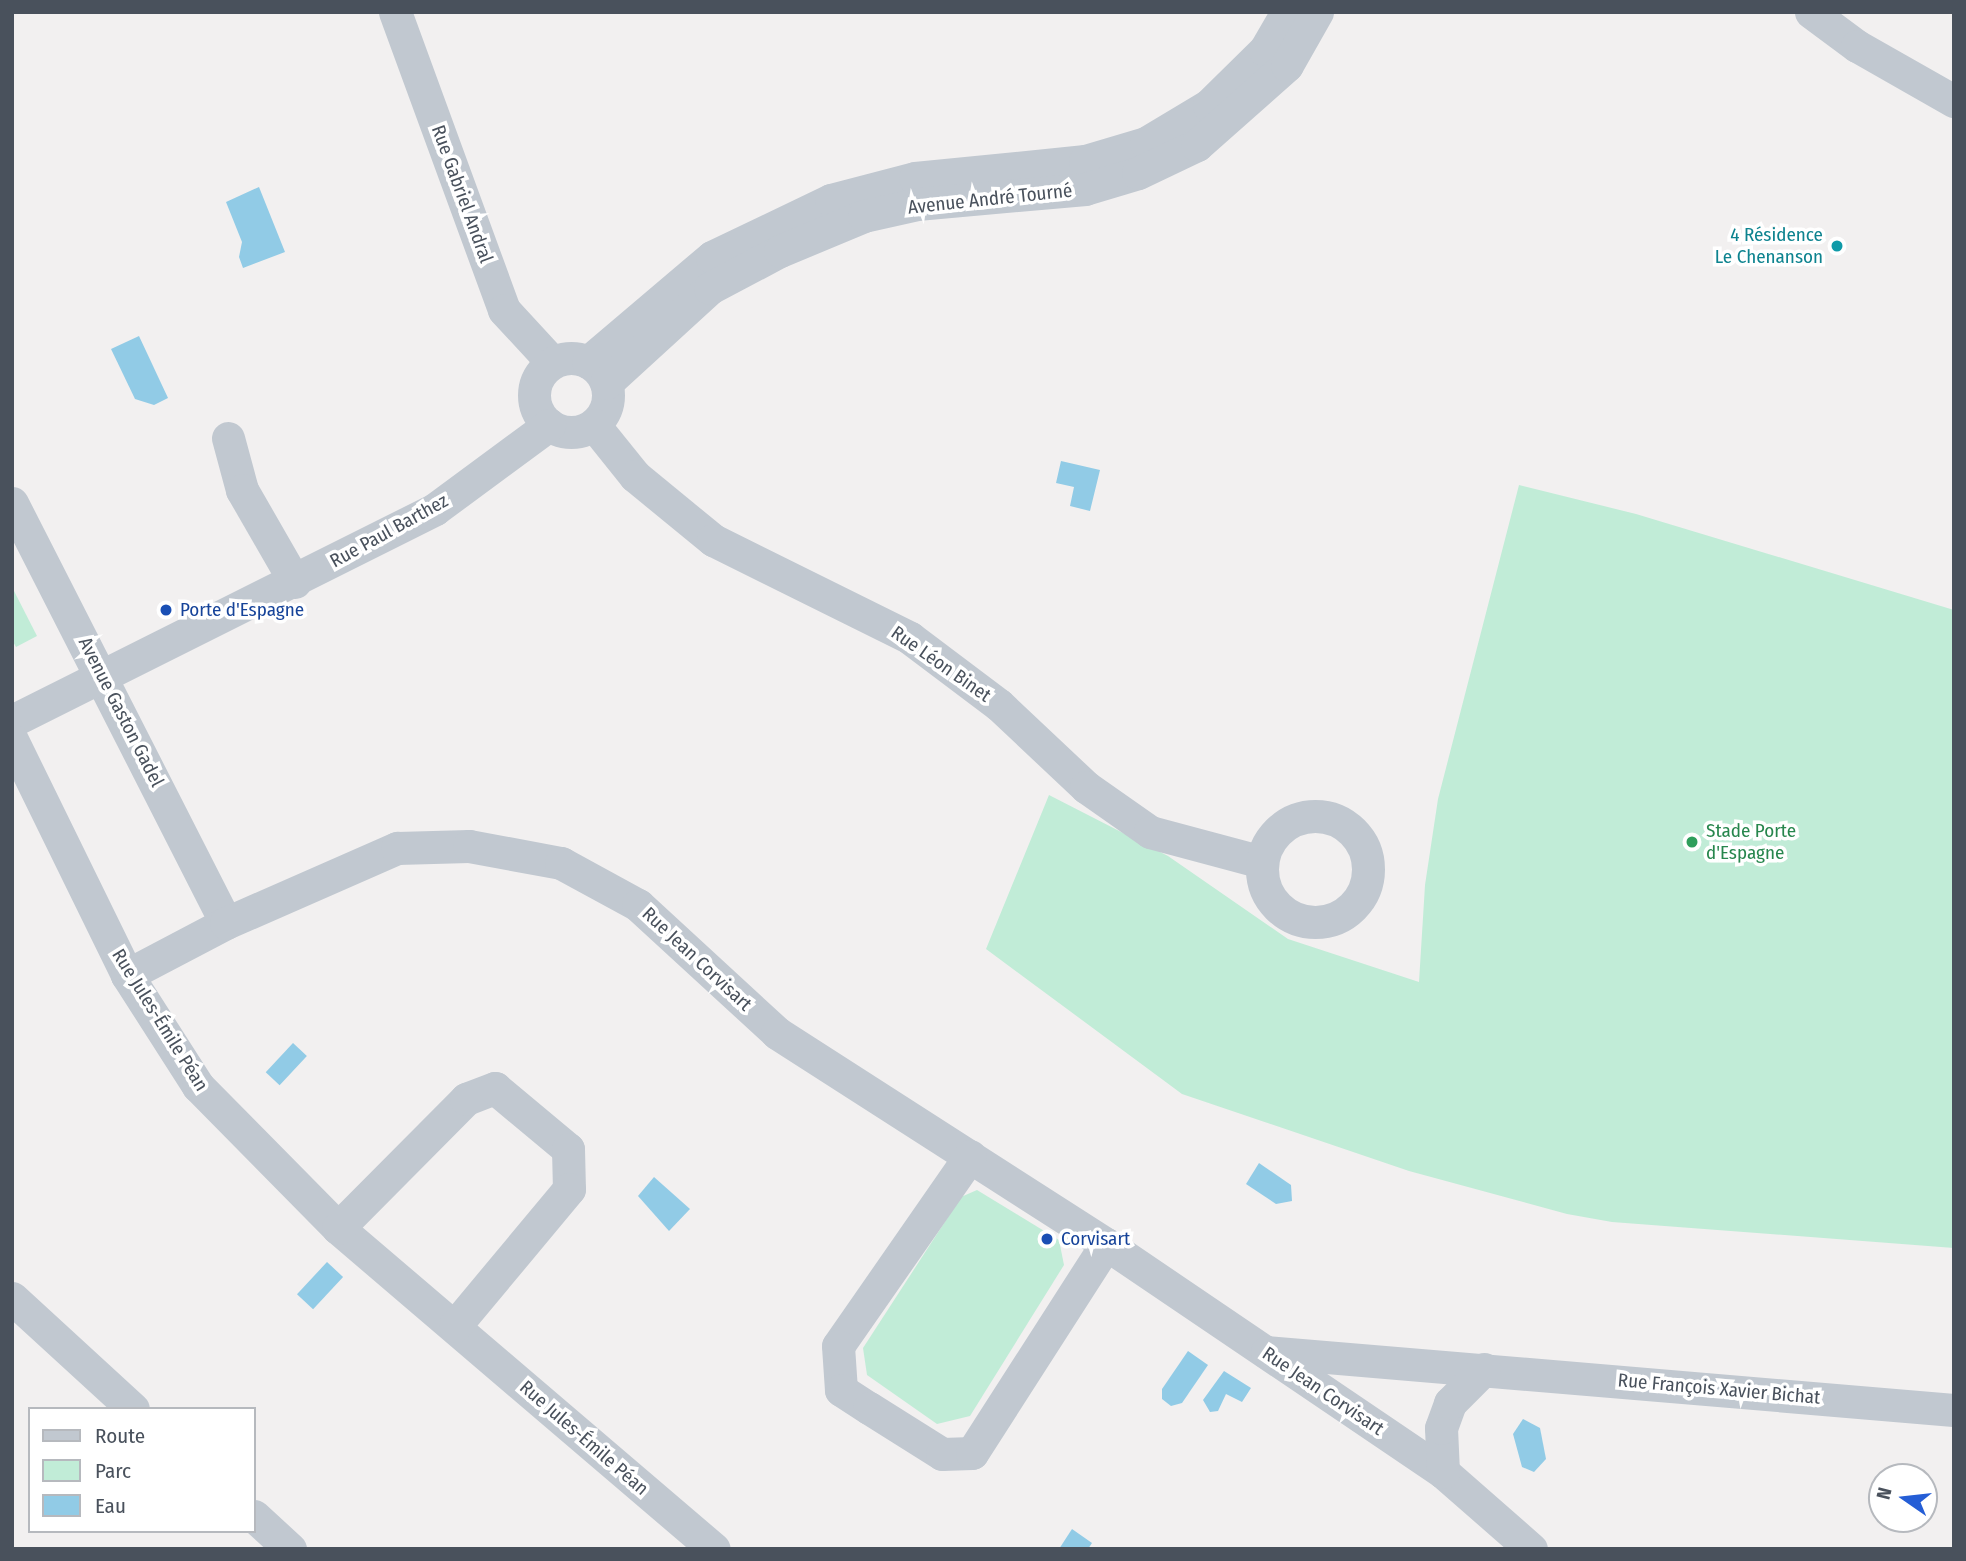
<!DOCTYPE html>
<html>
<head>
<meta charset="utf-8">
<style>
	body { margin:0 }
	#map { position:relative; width:1966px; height:1561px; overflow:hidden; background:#f2f0f0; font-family:"Fira Sans Condensed",sans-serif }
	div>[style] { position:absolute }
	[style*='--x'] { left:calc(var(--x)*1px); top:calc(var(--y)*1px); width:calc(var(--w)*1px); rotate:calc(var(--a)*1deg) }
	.green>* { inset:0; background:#c1ecd7 }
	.water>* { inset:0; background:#91cbe6; transform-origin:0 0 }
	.street>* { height:33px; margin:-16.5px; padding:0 16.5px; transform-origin:16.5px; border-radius:16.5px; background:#c1c8d0 }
	.street>.ring { margin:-16.5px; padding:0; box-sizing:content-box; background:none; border:33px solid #c1c8d0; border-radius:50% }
	.dots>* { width:19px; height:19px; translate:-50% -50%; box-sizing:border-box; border:4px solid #fff; border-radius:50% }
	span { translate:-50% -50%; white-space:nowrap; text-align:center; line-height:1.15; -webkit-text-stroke:7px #fff; paint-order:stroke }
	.street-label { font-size:19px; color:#49515c }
	.culture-label { font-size:19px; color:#0d838f }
	.right { translate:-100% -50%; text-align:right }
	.transit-label { font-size:19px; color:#164399 }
	.left { translate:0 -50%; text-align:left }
	.leisure-label { font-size:19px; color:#27864d }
	.frame { position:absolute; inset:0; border:14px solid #49515c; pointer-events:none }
	.legend { position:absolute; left:28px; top:1407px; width:228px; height:126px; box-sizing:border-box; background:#fff; border:2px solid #b6b9be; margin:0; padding:9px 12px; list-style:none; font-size:21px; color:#49515c }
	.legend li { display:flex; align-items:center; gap:14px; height:35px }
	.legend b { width:35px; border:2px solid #b6b9be }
	.north { position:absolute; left:1868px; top:1463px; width:70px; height:70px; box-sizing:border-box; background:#fff; border:2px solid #b6b9be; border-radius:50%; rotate:284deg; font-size:19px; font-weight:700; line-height:28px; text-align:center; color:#49515c }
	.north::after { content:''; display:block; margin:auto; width:24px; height:32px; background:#255ed6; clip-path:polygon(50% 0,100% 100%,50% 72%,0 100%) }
</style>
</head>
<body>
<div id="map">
	<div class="green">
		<i style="clip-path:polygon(1519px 485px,1636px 514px,1954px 610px,1954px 1248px,1612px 1222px,1567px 1214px,1409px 1171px,1182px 1094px,986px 949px,1049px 795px,1168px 856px,1288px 939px,1419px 982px,1425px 885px,1438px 799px)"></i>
		<i style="clip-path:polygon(12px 587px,37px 636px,16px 647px,12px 640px)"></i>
		<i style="clip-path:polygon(977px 1190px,1059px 1240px,1064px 1265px,970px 1416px,937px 1424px,867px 1375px,863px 1348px,961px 1197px)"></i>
	</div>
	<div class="water">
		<i style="clip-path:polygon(259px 187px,285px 252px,243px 268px,239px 257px,242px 242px,226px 202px)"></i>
		<i style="clip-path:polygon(139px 336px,168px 398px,154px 405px,135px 399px,111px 349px)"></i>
		<i style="clip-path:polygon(1061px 461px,1100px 470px,1090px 511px,1070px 506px,1074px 487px,1056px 483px)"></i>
		<i style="left:293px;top:1043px;width:19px;height:40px;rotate:43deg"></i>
		<i style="clip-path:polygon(1259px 1163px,1291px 1185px,1292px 1201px,1276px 1204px,1246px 1184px)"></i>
		<i style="clip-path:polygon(654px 1177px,690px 1209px,669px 1231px,638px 1196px)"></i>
		<i style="left:327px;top:1262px;width:22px;height:44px;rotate:43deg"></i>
		<i style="clip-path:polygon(1188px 1351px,1208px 1365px,1182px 1403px,1171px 1406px,1162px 1399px,1162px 1389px)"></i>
		<i style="clip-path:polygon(1224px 1371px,1251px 1388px,1242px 1402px,1226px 1394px,1218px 1411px,1210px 1412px,1203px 1400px)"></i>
		<i style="clip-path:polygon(1523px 1419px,1540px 1428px,1546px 1459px,1534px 1472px,1522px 1467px,1513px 1434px)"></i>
		<i style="clip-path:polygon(1072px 1529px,1092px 1543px,1088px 1549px,1059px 1549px)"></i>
	</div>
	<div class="street">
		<i style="--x:395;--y:12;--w:317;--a:69.9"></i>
		<i style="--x:504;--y:310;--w:71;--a:47.3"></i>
		<i style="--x:1811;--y:12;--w:57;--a:36.5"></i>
		<i style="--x:1857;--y:46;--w:112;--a:29.6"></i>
		<i class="ring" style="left:534px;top:358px;width:41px;height:41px"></i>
		<i style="--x:588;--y:362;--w:162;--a:-40.3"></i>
		<i style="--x:712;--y:257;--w:132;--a:-25.6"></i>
		<i style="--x:831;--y:200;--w:87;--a:-14.7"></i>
		<i style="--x:915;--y:178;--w:171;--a:-5.7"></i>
		<i style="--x:1085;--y:161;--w:64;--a:-16.4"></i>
		<i style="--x:1146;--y:143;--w:74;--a:-31.1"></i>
		<i style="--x:1209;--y:105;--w:78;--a:-44.5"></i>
		<i style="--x:1265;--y:50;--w:44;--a:-59.9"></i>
		<i style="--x:606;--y:383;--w:141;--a:-42.4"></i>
		<i style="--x:710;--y:288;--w:79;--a:-27.9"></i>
		<i style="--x:780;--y:251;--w:91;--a:-22.6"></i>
		<i style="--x:864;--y:216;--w:54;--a:-12.8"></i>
		<i style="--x:917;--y:204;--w:169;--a:-5.1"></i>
		<i style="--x:1085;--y:189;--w:55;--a:-16.8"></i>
		<i style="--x:1138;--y:173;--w:65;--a:-25.4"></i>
		<i style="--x:1197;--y:145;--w:120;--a:-41.6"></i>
		<i style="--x:1287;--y:65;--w:61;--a:-60.5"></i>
		<i style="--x:594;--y:425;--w:65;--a:51.2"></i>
		<i style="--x:635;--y:476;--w:101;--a:39.4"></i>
		<i style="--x:713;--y:540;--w:220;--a:26.4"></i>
		<i style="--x:910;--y:638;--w:111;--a:37"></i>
		<i style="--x:999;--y:705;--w:120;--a:43.3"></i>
		<i style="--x:1086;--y:787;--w:78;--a:35.1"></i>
		<i style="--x:1150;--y:832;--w:116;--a:15"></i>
		<i style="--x:228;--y:438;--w:54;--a:74.9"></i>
		<i style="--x:242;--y:490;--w:106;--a:60.1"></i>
		<i style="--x:12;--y:503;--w:471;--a:63"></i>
		<i style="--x:12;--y:721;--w:473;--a:-26.6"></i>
		<i style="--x:435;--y:509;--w:142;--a:-36.4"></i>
		<i style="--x:12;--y:740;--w:262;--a:63.9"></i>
		<i style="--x:127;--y:975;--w:132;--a:57.4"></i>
		<i style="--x:198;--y:1086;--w:199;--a:45.4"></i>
		<i style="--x:338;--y:1228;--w:494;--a:40.5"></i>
		<i class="ring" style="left:1262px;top:816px;width:73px;height:73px"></i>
		<i style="--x:127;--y:975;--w:112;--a:-27.7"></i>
		<i style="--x:226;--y:923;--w:187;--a:-23.7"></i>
		<i style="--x:397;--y:848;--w:72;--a:-1.6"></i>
		<i style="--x:469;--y:846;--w:94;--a:10.5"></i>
		<i style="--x:561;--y:863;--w:88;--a:28.6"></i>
		<i style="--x:638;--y:905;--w:189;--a:42.6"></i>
		<i style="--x:777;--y:1033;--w:391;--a:32.7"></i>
		<i style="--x:1106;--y:1244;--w:407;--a:34.1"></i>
		<i style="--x:1443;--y:1472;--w:117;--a:41.2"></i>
		<i style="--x:970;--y:1156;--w:231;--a:124.8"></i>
		<i style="--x:838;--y:1346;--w:44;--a:86.1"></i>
		<i style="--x:841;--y:1390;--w:33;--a:33"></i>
		<i style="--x:869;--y:1408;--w:86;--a:32.2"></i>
		<i style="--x:942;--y:1454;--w:30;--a:-2"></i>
		<i style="--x:972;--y:1453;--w:248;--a:-57.3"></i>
		<i style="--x:338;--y:1228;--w:182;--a:-45.2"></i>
		<i style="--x:466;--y:1099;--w:31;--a:-21"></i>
		<i style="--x:495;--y:1088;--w:95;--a:39.9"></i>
		<i style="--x:568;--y:1149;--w:40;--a:88.6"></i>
		<i style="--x:569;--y:1189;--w:178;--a:129.8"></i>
		<i style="--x:12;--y:1298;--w:164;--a:42.5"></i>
		<i style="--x:1267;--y:1352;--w:689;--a:4.83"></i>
		<i style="--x:1443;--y:1472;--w:44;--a:-92.6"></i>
		<i style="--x:1441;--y:1428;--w:27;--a:-70"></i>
		<i style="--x:1450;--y:1403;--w:48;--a:-45"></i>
		<i style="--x:254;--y:1516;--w:49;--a:42.5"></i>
	</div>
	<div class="dots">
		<i style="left:1837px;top:246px;background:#0f9aa8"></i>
		<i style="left:166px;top:610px;background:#1a4fb4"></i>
		<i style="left:1692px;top:842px;background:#2e9e5b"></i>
		<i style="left:1047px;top:1239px;background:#1a4fb4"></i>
	</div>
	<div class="street-label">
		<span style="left:462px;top:194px;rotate:70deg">Rue Gabriel Andral</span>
		<span style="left:990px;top:199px;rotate:-6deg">Avenue André Tourné</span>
		<span style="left:389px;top:531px;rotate:-29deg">Rue Paul Barthez</span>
		<span style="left:941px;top:664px;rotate:35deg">Rue Léon Binet</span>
		<span style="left:121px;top:712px;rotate:63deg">Avenue Gaston Gadel</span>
		<span style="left:697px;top:959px;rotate:43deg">Rue Jean Corvisart</span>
		<span style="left:160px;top:1020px;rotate:58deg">Rue Jules-Émile Péan</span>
		<span style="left:1719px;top:1389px;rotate:5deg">Rue François Xavier Bichat</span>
		<span style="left:1323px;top:1391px;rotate:34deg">Rue Jean Corvisart</span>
		<span style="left:584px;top:1438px;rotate:41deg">Rue Jules-Émile Péan</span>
	</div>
	<div class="culture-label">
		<span class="right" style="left:1823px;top:246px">4 Résidence<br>Le Chenanson</span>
	</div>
	<div class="transit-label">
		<span class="left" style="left:180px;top:610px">Porte d'Espagne</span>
		<span class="left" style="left:1061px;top:1239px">Corvisart</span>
	</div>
	<div class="leisure-label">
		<span class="left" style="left:1706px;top:842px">Stade Porte<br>d'Espagne</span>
	</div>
	<div class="frame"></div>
	<ul class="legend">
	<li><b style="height:9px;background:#c1c8d0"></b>Route</li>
	<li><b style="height:19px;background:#c1ecd7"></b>Parc</li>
	<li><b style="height:19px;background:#91cbe6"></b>Eau</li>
	</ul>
	<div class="north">N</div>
</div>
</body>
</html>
